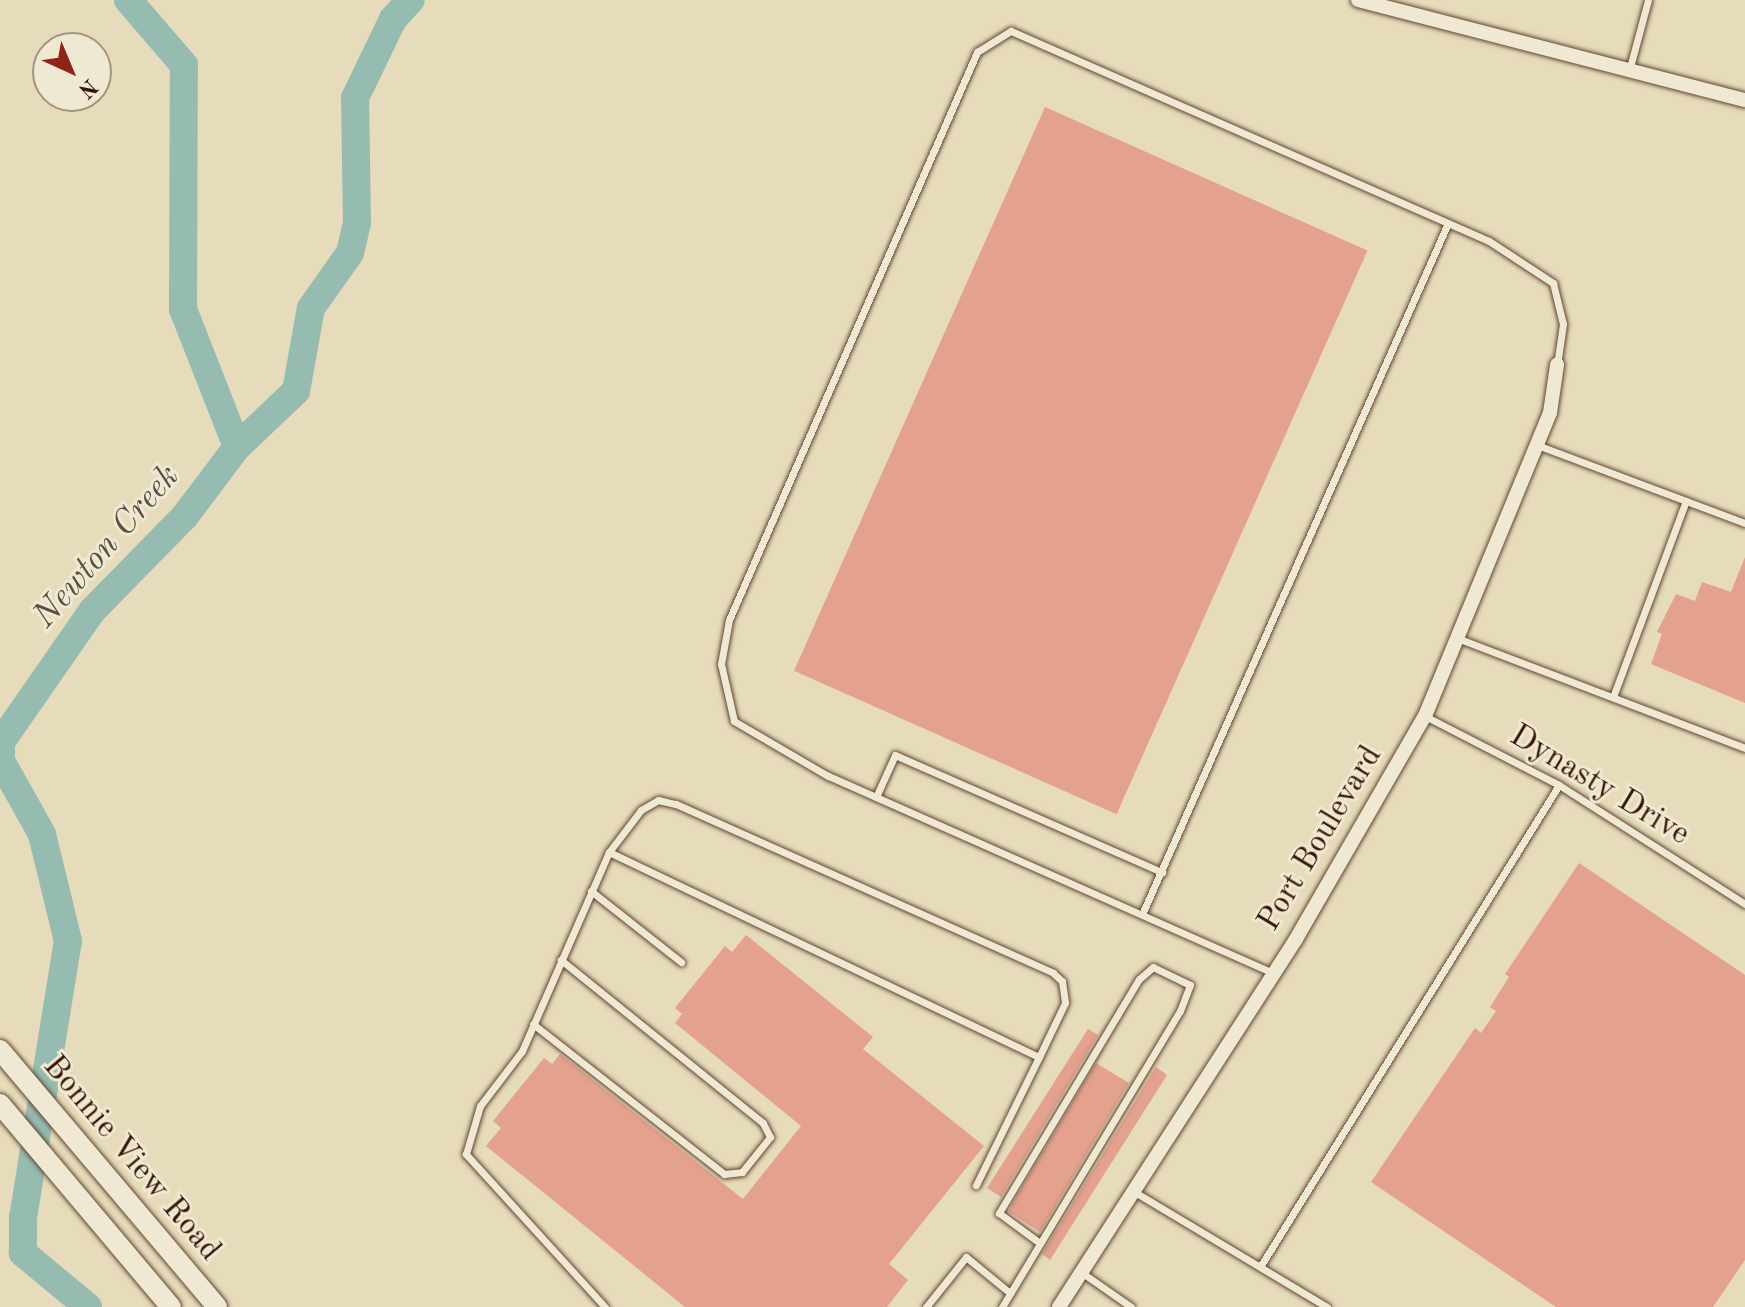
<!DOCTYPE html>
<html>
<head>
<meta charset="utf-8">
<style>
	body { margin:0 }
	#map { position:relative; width:1745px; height:1307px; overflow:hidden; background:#e6dbba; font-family:"Old Standard TT",serif }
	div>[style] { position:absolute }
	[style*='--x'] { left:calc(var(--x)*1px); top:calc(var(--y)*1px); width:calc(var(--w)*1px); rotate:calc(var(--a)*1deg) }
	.river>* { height:28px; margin:-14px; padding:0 14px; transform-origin:14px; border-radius:14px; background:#96bbb1 }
	.building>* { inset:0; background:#e3a18e; transform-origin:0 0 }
	.roads { filter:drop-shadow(0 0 2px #624632) drop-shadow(0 0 2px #624632) }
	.service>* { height:7px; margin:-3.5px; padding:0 3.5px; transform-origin:3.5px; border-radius:3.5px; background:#efe8d2 }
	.minor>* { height:14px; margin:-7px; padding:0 7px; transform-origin:7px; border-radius:7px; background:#efe8d2 }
	.secondary>* { height:20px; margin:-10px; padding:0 10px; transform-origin:10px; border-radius:10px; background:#efe8d2 }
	span { translate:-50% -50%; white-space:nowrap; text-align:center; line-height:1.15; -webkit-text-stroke:6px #efe8d2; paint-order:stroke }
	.street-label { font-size:32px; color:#361504 }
	.water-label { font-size:34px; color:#584f41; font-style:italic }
	.north { position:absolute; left:32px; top:32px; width:80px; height:80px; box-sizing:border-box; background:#efe8d2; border:2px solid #a59480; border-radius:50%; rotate:136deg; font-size:22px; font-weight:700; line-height:32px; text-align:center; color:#361504 }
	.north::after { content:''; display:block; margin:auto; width:28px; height:36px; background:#8f2418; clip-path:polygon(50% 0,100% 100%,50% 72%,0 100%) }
</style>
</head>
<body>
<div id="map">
	<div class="river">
		<i style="--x:237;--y:447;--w:81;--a:-43.5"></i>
		<i style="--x:296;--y:391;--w:84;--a:-79.8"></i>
		<i style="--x:311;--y:308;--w:67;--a:-54.7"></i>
		<i style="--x:350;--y:253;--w:31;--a:-77"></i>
		<i style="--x:357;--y:223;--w:125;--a:-90.9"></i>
		<i style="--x:355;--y:98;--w:88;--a:-64.3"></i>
		<i style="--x:393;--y:19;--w:26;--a:-47"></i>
		<i style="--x:88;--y:1307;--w:85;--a:-140.3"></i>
		<i style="--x:23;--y:1253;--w:35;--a:-90"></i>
		<i style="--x:23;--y:1218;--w:281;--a:-80.8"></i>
		<i style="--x:68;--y:941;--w:110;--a:-103.7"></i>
		<i style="--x:42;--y:834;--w:84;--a:-119.3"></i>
		<i style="--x:1;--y:761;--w:19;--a:-90"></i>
		<i style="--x:1;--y:742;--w:160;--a:-55.2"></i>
		<i style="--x:92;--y:611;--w:133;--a:-45.6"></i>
		<i style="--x:185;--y:516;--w:86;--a:-53"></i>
		<i style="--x:237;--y:447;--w:148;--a:-111.4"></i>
		<i style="--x:183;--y:309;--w:244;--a:-89.8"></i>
		<i style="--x:184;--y:65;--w:86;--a:-130.7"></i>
	</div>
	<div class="building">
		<i style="left:1045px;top:107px;width:353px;height:617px;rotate:24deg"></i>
		<i style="clip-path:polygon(1745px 557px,1745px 703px,1651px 664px,1662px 634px,1657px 632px,1676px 594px,1695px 601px,1702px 582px,1731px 592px)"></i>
		<i style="clip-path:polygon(1579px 863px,1745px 975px,1745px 1260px,1713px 1307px,1556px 1307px,1371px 1182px,1475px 1028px,1481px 1033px,1496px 1011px,1490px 1007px,1509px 977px,1505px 974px)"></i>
		<i style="clip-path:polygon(746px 935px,873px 1037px,863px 1049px,984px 1146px,889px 1264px,908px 1280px,887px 1307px,685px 1307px,486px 1146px,501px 1128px,493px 1121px,544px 1058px,552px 1064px,560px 1054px,743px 1199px,801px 1126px,675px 1023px,682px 1014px,675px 1008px,725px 946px,732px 952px)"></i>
		<i style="clip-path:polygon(1088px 1029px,1098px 1035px,1001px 1197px,987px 1188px)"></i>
		<i style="clip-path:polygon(1096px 1063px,1129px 1083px,1040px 1232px,1009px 1212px,1012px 1204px)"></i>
		<i style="clip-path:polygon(1156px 1067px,1167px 1075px,1050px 1260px,1042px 1254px)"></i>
	</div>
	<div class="roads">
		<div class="service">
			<i style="--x:1629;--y:71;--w:73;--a:-75"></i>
			<i style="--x:1537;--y:445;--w:222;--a:20.6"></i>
			<i style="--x:1457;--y:638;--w:308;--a:20.9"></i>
			<i style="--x:1613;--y:697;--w:209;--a:-69.6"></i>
			<i style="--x:1425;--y:716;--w:151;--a:27.2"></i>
			<i style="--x:1559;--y:785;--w:221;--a:32.6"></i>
			<i style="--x:876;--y:797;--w:46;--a:-65.7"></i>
			<i style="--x:895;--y:755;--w:292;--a:23.7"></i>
			<i style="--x:609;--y:852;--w:53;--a:-52.7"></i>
			<i style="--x:641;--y:810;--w:20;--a:-30"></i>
			<i style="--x:658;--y:800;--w:18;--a:13"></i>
			<i style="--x:676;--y:804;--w:413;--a:24.1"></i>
			<i style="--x:1053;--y:973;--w:12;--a:42"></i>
			<i style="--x:1062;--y:981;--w:22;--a:82"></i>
			<i style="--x:1065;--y:1003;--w:60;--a:115.7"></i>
			<i style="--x:591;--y:891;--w:115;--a:38.3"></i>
			<i style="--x:1143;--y:912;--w:753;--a:-66.12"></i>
			<i style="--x:1273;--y:973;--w:487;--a:-156.1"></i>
			<i style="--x:828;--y:776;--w:109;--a:-149.7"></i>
			<i style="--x:734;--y:721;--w:58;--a:-102.8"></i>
			<i style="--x:721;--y:664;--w:45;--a:-79.7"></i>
			<i style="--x:729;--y:620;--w:620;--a:-66.41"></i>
			<i style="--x:977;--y:52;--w:40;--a:-32"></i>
			<i style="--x:1011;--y:31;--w:522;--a:23.72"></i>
			<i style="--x:1489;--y:241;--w:77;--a:33.3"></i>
			<i style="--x:1553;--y:283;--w:42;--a:76.3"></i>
			<i style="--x:1563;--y:324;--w:41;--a:98.3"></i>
			<i style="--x:533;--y:1024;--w:243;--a:38.1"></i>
			<i style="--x:724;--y:1174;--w:18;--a:-6"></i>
			<i style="--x:742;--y:1172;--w:45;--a:-51.3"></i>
			<i style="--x:770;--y:1137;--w:16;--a:-117"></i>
			<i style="--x:763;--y:1123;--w:260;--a:-141.1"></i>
			<i style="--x:1133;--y:1191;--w:226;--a:30.9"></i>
			<i style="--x:1260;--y:1267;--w:567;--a:-58.19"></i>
			<i style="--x:1081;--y:1272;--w:61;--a:35"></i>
			<i style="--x:605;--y:1307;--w:207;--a:-132.3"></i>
			<i style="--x:466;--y:1154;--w:50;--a:-73.7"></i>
			<i style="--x:480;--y:1106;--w:69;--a:-52.6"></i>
			<i style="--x:522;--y:1051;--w:217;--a:-66.4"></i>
			<i style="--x:609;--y:852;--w:476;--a:25.5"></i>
			<i style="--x:1039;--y:1057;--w:143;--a:116.2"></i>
			<i style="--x:926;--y:1307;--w:64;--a:-51.3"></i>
			<i style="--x:966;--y:1257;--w:57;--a:39.3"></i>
			<i style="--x:1002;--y:1307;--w:345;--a:-59"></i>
			<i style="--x:1180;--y:1011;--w:28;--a:-69"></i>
			<i style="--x:1190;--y:985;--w:41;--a:-154.1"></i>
			<i style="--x:1153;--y:967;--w:18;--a:139"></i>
			<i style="--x:1139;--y:979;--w:273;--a:120.9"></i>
			<i style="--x:999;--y:1213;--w:47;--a:36.4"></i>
		</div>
		<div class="minor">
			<i style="--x:1358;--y:0;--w:400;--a:14.5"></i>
			<i style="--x:1059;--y:1307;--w:438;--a:-57.2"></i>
			<i style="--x:1296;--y:939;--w:258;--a:-60"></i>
			<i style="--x:1425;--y:716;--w:328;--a:-67.6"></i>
			<i style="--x:1550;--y:413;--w:49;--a:-81.7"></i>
		</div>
		<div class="secondary">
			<i style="--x:0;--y:1050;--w:336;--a:49.8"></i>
			<i style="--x:0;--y:1104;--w:265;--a:49.9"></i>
		</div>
	</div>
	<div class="street-label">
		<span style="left:1599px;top:786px;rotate:31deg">Dynasty Drive</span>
		<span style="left:1321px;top:839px;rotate:-59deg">Port Boulevard</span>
		<span style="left:131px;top:1159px;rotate:50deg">Bonnie View Road</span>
	</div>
	<div class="water-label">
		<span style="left:107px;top:547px;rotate:-49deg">Newton Creek</span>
	</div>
	<div class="north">N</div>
</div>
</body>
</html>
